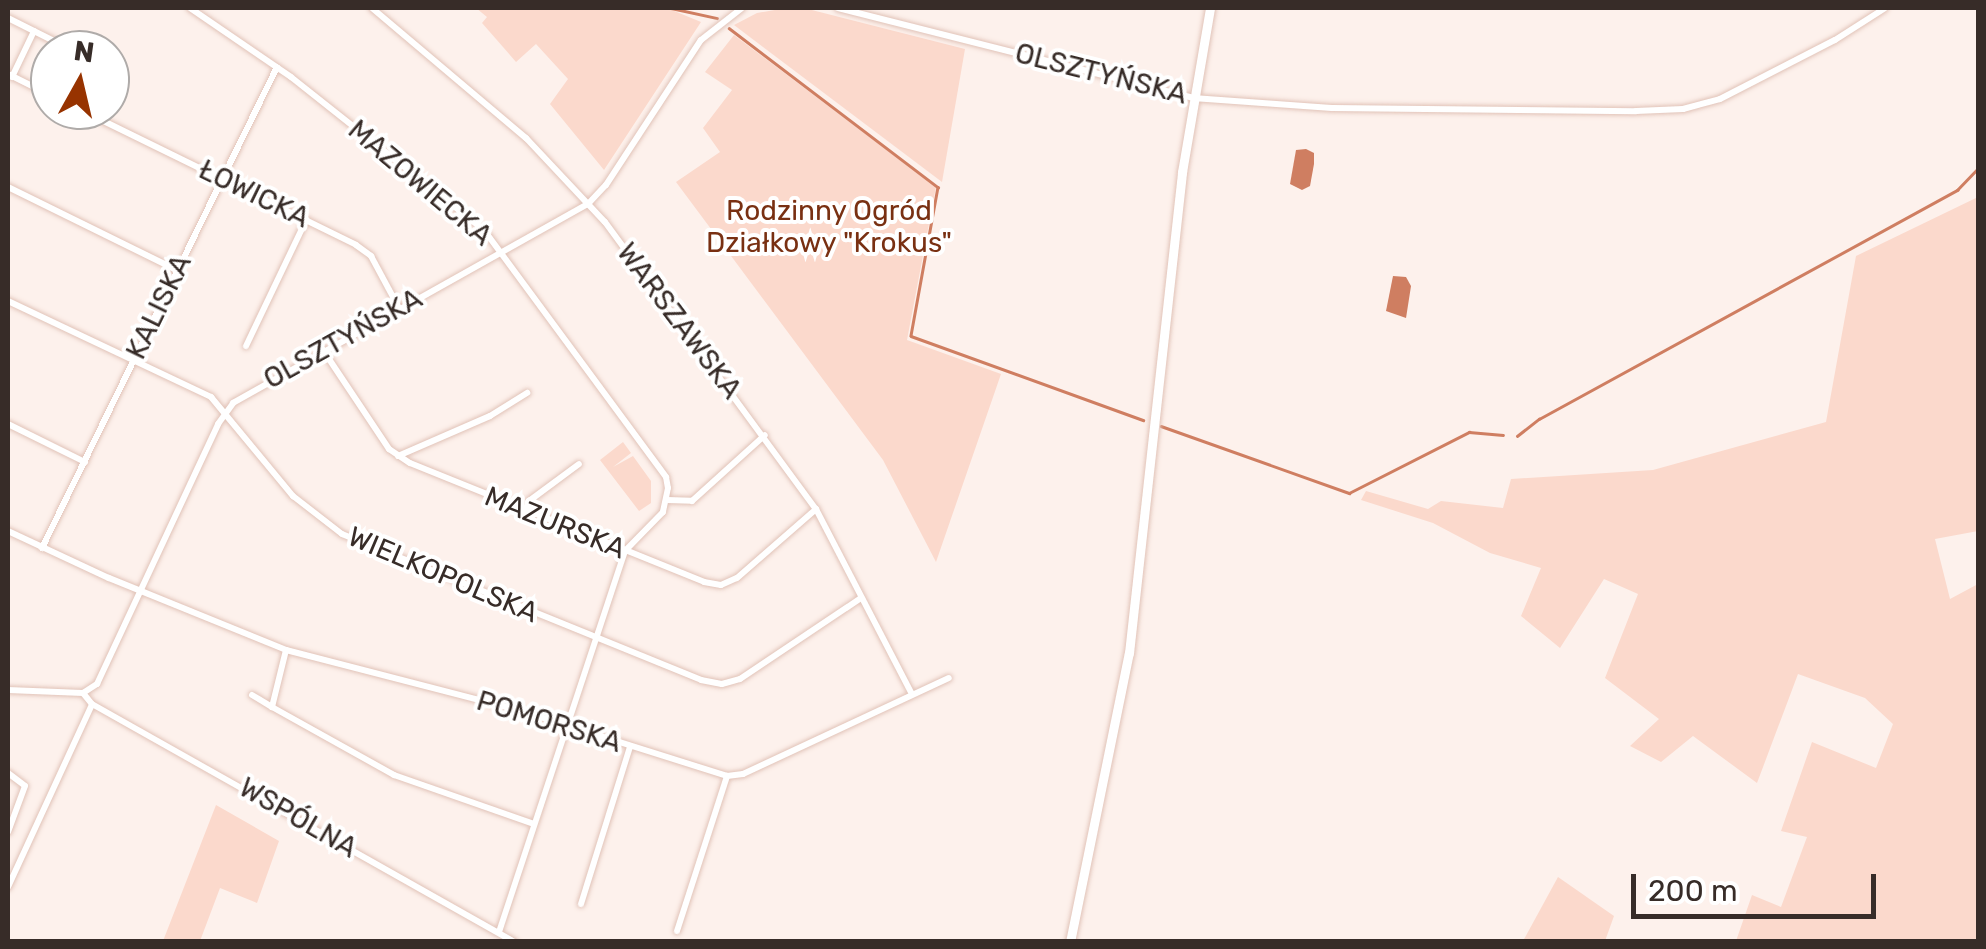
<!DOCTYPE html>
<html>
<head>
<meta charset="utf-8">
<style>
	body { margin:0 }
	#map { position:relative; width:1986px; height:949px; overflow:hidden; background:#fdf1ec; font-family:Rubik,sans-serif }
	div>[style] { position:absolute }
	[style*='--x'] { left:calc(var(--x)*1px); top:calc(var(--y)*1px); width:calc(var(--w)*1px); rotate:calc(var(--a)*1deg) }
	.green>* { inset:0; background:#fbd9cc }
	.water>* { inset:0; background:#cf7e61 }
	.stream>* { height:2.5px; margin:-1.25px; padding:0 1.25px; transform-origin:1.25px; border-radius:1.25px; background:#cf7e61 }
	.roads { filter:drop-shadow(0 0 2px #e1c3b8) drop-shadow(0 0 2px #e1c3b8) }
	.street>* { height:6px; margin:-3px; padding:0 3px; transform-origin:3px; border-radius:3px; background:#fff }
	.secondary>* { height:9px; margin:-4.5px; padding:0 4.5px; transform-origin:4.5px; border-radius:4.5px; background:#fff }
	span { translate:-50% -50%; white-space:nowrap; text-align:center; line-height:1.15; -webkit-text-stroke:8px #fff; paint-order:stroke }
	.street-label { font-size:28px; color:#372c28 }
	.park-label { font-size:28px; color:#793012 }
	.frame { position:absolute; inset:0; border:10px solid #372c28; pointer-events:none }
	.north { position:absolute; left:30px; top:30px; width:100px; height:100px; box-sizing:border-box; background:#fff; border:2px solid #afaba9; border-radius:50%; rotate:8deg; font-size:28px; font-weight:700; line-height:40px; text-align:center; color:#372c28 }
	.north::after { content:''; display:block; margin:auto; width:35px; height:45px; background:#973300; clip-path:polygon(50% 0,100% 100%,50% 72%,0 100%) }
	.scale { position:absolute; left:1631px; top:874px; width:245px; height:45px; box-sizing:border-box; border:5px solid #372c28; border-top:0; padding-left:12px; font-size:30px; line-height:35px; white-space:nowrap; color:#372c28; -webkit-text-stroke:8px #fff; paint-order:stroke }
</style>
</head>
<body>
<div id="map">
	<div class="green">
		<i style="clip-path:polygon(476px 8px,667px 8px,701px 22px,604px 170px,550px 104px,568px 79px,536px 44px,516px 62px,482px 23px,487px 17px)"></i>
		<i style="clip-path:polygon(786px 8px,804px 8px,965px 49px,942px 182px,734px 25px,757px 13px)"></i>
		<i style="clip-path:polygon(734px 35px,936px 187px,907px 340px,1001px 374px,936px 562px,883px 460px,676px 182px,720px 152px,703px 128px,732px 90px,705px 72px)"></i>
		<i style="clip-path:polygon(1978px 197px,1978px 531px,1935px 539px,1950px 599px,1978px 584px,1978px 941px,1736px 941px,1752px 895px,1781px 907px,1807px 837px,1781px 831px,1812px 742px,1876px 768px,1893px 724px,1865px 698px,1798px 674px,1757px 783px,1693px 736px,1661px 762px,1630px 746px,1659px 719px,1605px 678px,1638px 594px,1604px 579px,1560px 648px,1521px 616px,1541px 568px,1490px 553px,1433px 523px,1361px 500px,1366px 491px,1428px 509px,1441px 501px,1503px 508px,1511px 479px,1653px 470px,1826px 422px,1856px 256px)"></i>
		<i style="clip-path:polygon(623px 442px,631px 453px,613px 467px,633px 456px,651px 481px,651px 503px,639px 511px,600px 460px)"></i>
		<i style="clip-path:polygon(216px 805px,279px 841px,257px 903px,220px 888px,200px 941px,163px 941px)"></i>
		<i style="clip-path:polygon(1558px 877px,1614px 916px,1605px 941px,1523px 941px)"></i>
	</div>
	<div class="water">
		<i style="clip-path:polygon(1306px 149px,1314px 153px,1314px 164px,1310px 186px,1302px 190px,1290px 184px,1296px 150px)"></i>
		<i style="clip-path:polygon(1393px 276px,1406px 277px,1411px 286px,1406px 318px,1386px 311px)"></i>
	</div>
	<div class="stream">
		<i style="--x:671;--y:8;--w:47;--a:12.3"></i>
		<i style="--x:729;--y:28;--w:263;--a:37.3"></i>
		<i style="--x:938;--y:187;--w:151;--a:100.3"></i>
		<i style="--x:911;--y:336;--w:247;--a:19.9"></i>
		<i style="--x:1161;--y:426;--w:200;--a:19.6"></i>
		<i style="--x:1349;--y:493;--w:135;--a:-26.9"></i>
		<i style="--x:1469;--y:432;--w:34;--a:5"></i>
		<i style="--x:1517;--y:436;--w:28;--a:-38"></i>
		<i style="--x:1539;--y:419;--w:477;--a:-28.7"></i>
		<i style="--x:1957;--y:190;--w:30;--a:-46"></i>
	</div>
	<div class="roads">
		<div class="street">
			<i style="--x:190;--y:8;--w:122;--a:34.3"></i>
			<i style="--x:291;--y:77;--w:246;--a:38.4"></i>
			<i style="--x:484;--y:230;--w:307;--a:53.6"></i>
			<i style="--x:666;--y:477;--w:11;--a:80"></i>
			<i style="--x:668;--y:488;--w:25;--a:102"></i>
			<i style="--x:663;--y:512;--w:54;--a:134.3"></i>
			<i style="--x:625;--y:551;--w:400;--a:108.3"></i>
			<i style="--x:372;--y:8;--w:202;--a:40.2"></i>
			<i style="--x:526;--y:138;--w:115;--a:46.8"></i>
			<i style="--x:605;--y:222;--w:356;--a:53.7"></i>
			<i style="--x:816;--y:509;--w:208;--a:62.6"></i>
			<i style="--x:838;--y:8;--w:366;--a:14.2"></i>
			<i style="--x:1193;--y:98;--w:139;--a:4.1"></i>
			<i style="--x:1332;--y:108;--w:304;--a:0.6"></i>
			<i style="--x:1636;--y:111;--w:47;--a:-2.4"></i>
			<i style="--x:1683;--y:109;--w:38;--a:-15"></i>
			<i style="--x:1720;--y:99;--w:129;--a:-27.2"></i>
			<i style="--x:1835;--y:40;--w:59;--a:-32.6"></i>
			<i style="--x:8;--y:18;--w:72;--a:26.6"></i>
			<i style="--x:8;--y:74;--w:47;--a:26.6"></i>
			<i style="--x:12;--y:77;--w:51;--a:-64.4"></i>
			<i style="--x:81;--y:110;--w:306;--a:26.1"></i>
			<i style="--x:356;--y:245;--w:19;--a:36"></i>
			<i style="--x:371;--y:256;--w:59;--a:61.7"></i>
			<i style="--x:8;--y:187;--w:188;--a:26.2"></i>
			<i style="--x:8;--y:301;--w:225;--a:25.3"></i>
			<i style="--x:211;--y:397;--w:129;--a:50.4"></i>
			<i style="--x:293;--y:496;--w:62;--a:37.8"></i>
			<i style="--x:342;--y:534;--w:388;--a:22.1"></i>
			<i style="--x:701;--y:680;--w:21;--a:11"></i>
			<i style="--x:722;--y:684;--w:19;--a:-16"></i>
			<i style="--x:740;--y:679;--w:146;--a:-33.8"></i>
			<i style="--x:246;--y:346;--w:140;--a:-64.5"></i>
			<i style="--x:323;--y:350;--w:119;--a:56.3"></i>
			<i style="--x:389;--y:449;--w:25;--a:34"></i>
			<i style="--x:410;--y:463;--w:317;--a:22"></i>
			<i style="--x:704;--y:582;--w:17;--a:10"></i>
			<i style="--x:721;--y:585;--w:17;--a:-24"></i>
			<i style="--x:737;--y:578;--w:105;--a:-41.1"></i>
			<i style="--x:8;--y:424;--w:86;--a:26.3"></i>
			<i style="--x:398;--y:456;--w:100;--a:-23.5"></i>
			<i style="--x:490;--y:416;--w:44;--a:-31.9"></i>
			<i style="--x:667;--y:500;--w:25;--a:2"></i>
			<i style="--x:692;--y:501;--w:98;--a:-42.1"></i>
			<i style="--x:525;--y:511;--w:11;--a:-68"></i>
			<i style="--x:529;--y:501;--w:62;--a:-36.5"></i>
			<i style="--x:8;--y:531;--w:111;--a:25"></i>
			<i style="--x:109;--y:578;--w:191;--a:22.1"></i>
			<i style="--x:286;--y:650;--w:240;--a:14.5"></i>
			<i style="--x:518;--y:710;--w:219;--a:17.5"></i>
			<i style="--x:727;--y:776;--w:16;--a:-7"></i>
			<i style="--x:743;--y:774;--w:227;--a:-25"></i>
			<i style="--x:42;--y:548;--w:535;--a:-63.96"></i>
			<i style="--x:286;--y:650;--w:59;--a:103.8"></i>
			<i style="--x:272;--y:707;--w:140;--a:29.1"></i>
			<i style="--x:394;--y:775;--w:148;--a:19.3"></i>
			<i style="--x:8;--y:690;--w:75;--a:2.3"></i>
			<i style="--x:83;--y:693;--w:17;--a:-33"></i>
			<i style="--x:97;--y:684;--w:287;--a:-65"></i>
			<i style="--x:218;--y:424;--w:26;--a:-54"></i>
			<i style="--x:233;--y:403;--w:407;--a:-29.3"></i>
			<i style="--x:588;--y:204;--w:26;--a:-47"></i>
			<i style="--x:606;--y:185;--w:173;--a:-56.8"></i>
			<i style="--x:701;--y:40;--w:52;--a:-38"></i>
			<i style="--x:83;--y:693;--w:14;--a:51"></i>
			<i style="--x:92;--y:704;--w:485;--a:29.4"></i>
			<i style="--x:252;--y:695;--w:23;--a:31"></i>
			<i style="--x:8;--y:773;--w:21;--a:37"></i>
			<i style="--x:25;--y:786;--w:49;--a:110.3"></i>
			<i style="--x:8;--y:887;--w:201;--a:-65.3"></i>
			<i style="--x:581;--y:904;--w:164;--a:-72.7"></i>
			<i style="--x:677;--y:931;--w:163;--a:-72.1"></i>
		</div>
		<div class="secondary">
			<i style="--x:1070;--y:942;--w:295;--a:-78.5"></i>
			<i style="--x:1129;--y:653;--w:484;--a:-83.7"></i>
			<i style="--x:1182;--y:172;--w:166;--a:-80.3"></i>
		</div>
	</div>
	<div class="street-label">
		<span style="left:1101px;top:74px;rotate:14deg">OLSZTYŃSKA</span>
		<span style="left:420px;top:183px;rotate:40deg">MAZOWIECKA</span>
		<span style="left:254px;top:194px;rotate:26deg">ŁOWICKA</span>
		<span style="left:159px;top:307px;rotate:-64deg">KALISKA</span>
		<span style="left:679px;top:321px;rotate:53deg">WARSZAWSKA</span>
		<span style="left:343px;top:339px;rotate:-29deg">OLSZTYŃSKA</span>
		<span style="left:555px;top:523px;rotate:22deg">MAZURSKA</span>
		<span style="left:443px;top:575px;rotate:23deg">WIELKOPOLSKA</span>
		<span style="left:549px;top:722px;rotate:17deg">POMORSKA</span>
		<span style="left:298px;top:818px;rotate:30deg">WSPÓLNA</span>
	</div>
	<div class="park-label">
		<span style="left:829px;top:227px">Rodzinny Ogród<br>Działkowy "Krokus"</span>
	</div>
	<div class="frame"></div>
	<div class="north">N</div>
	<div class="scale">200 m</div>
</div>
</body>
</html>
